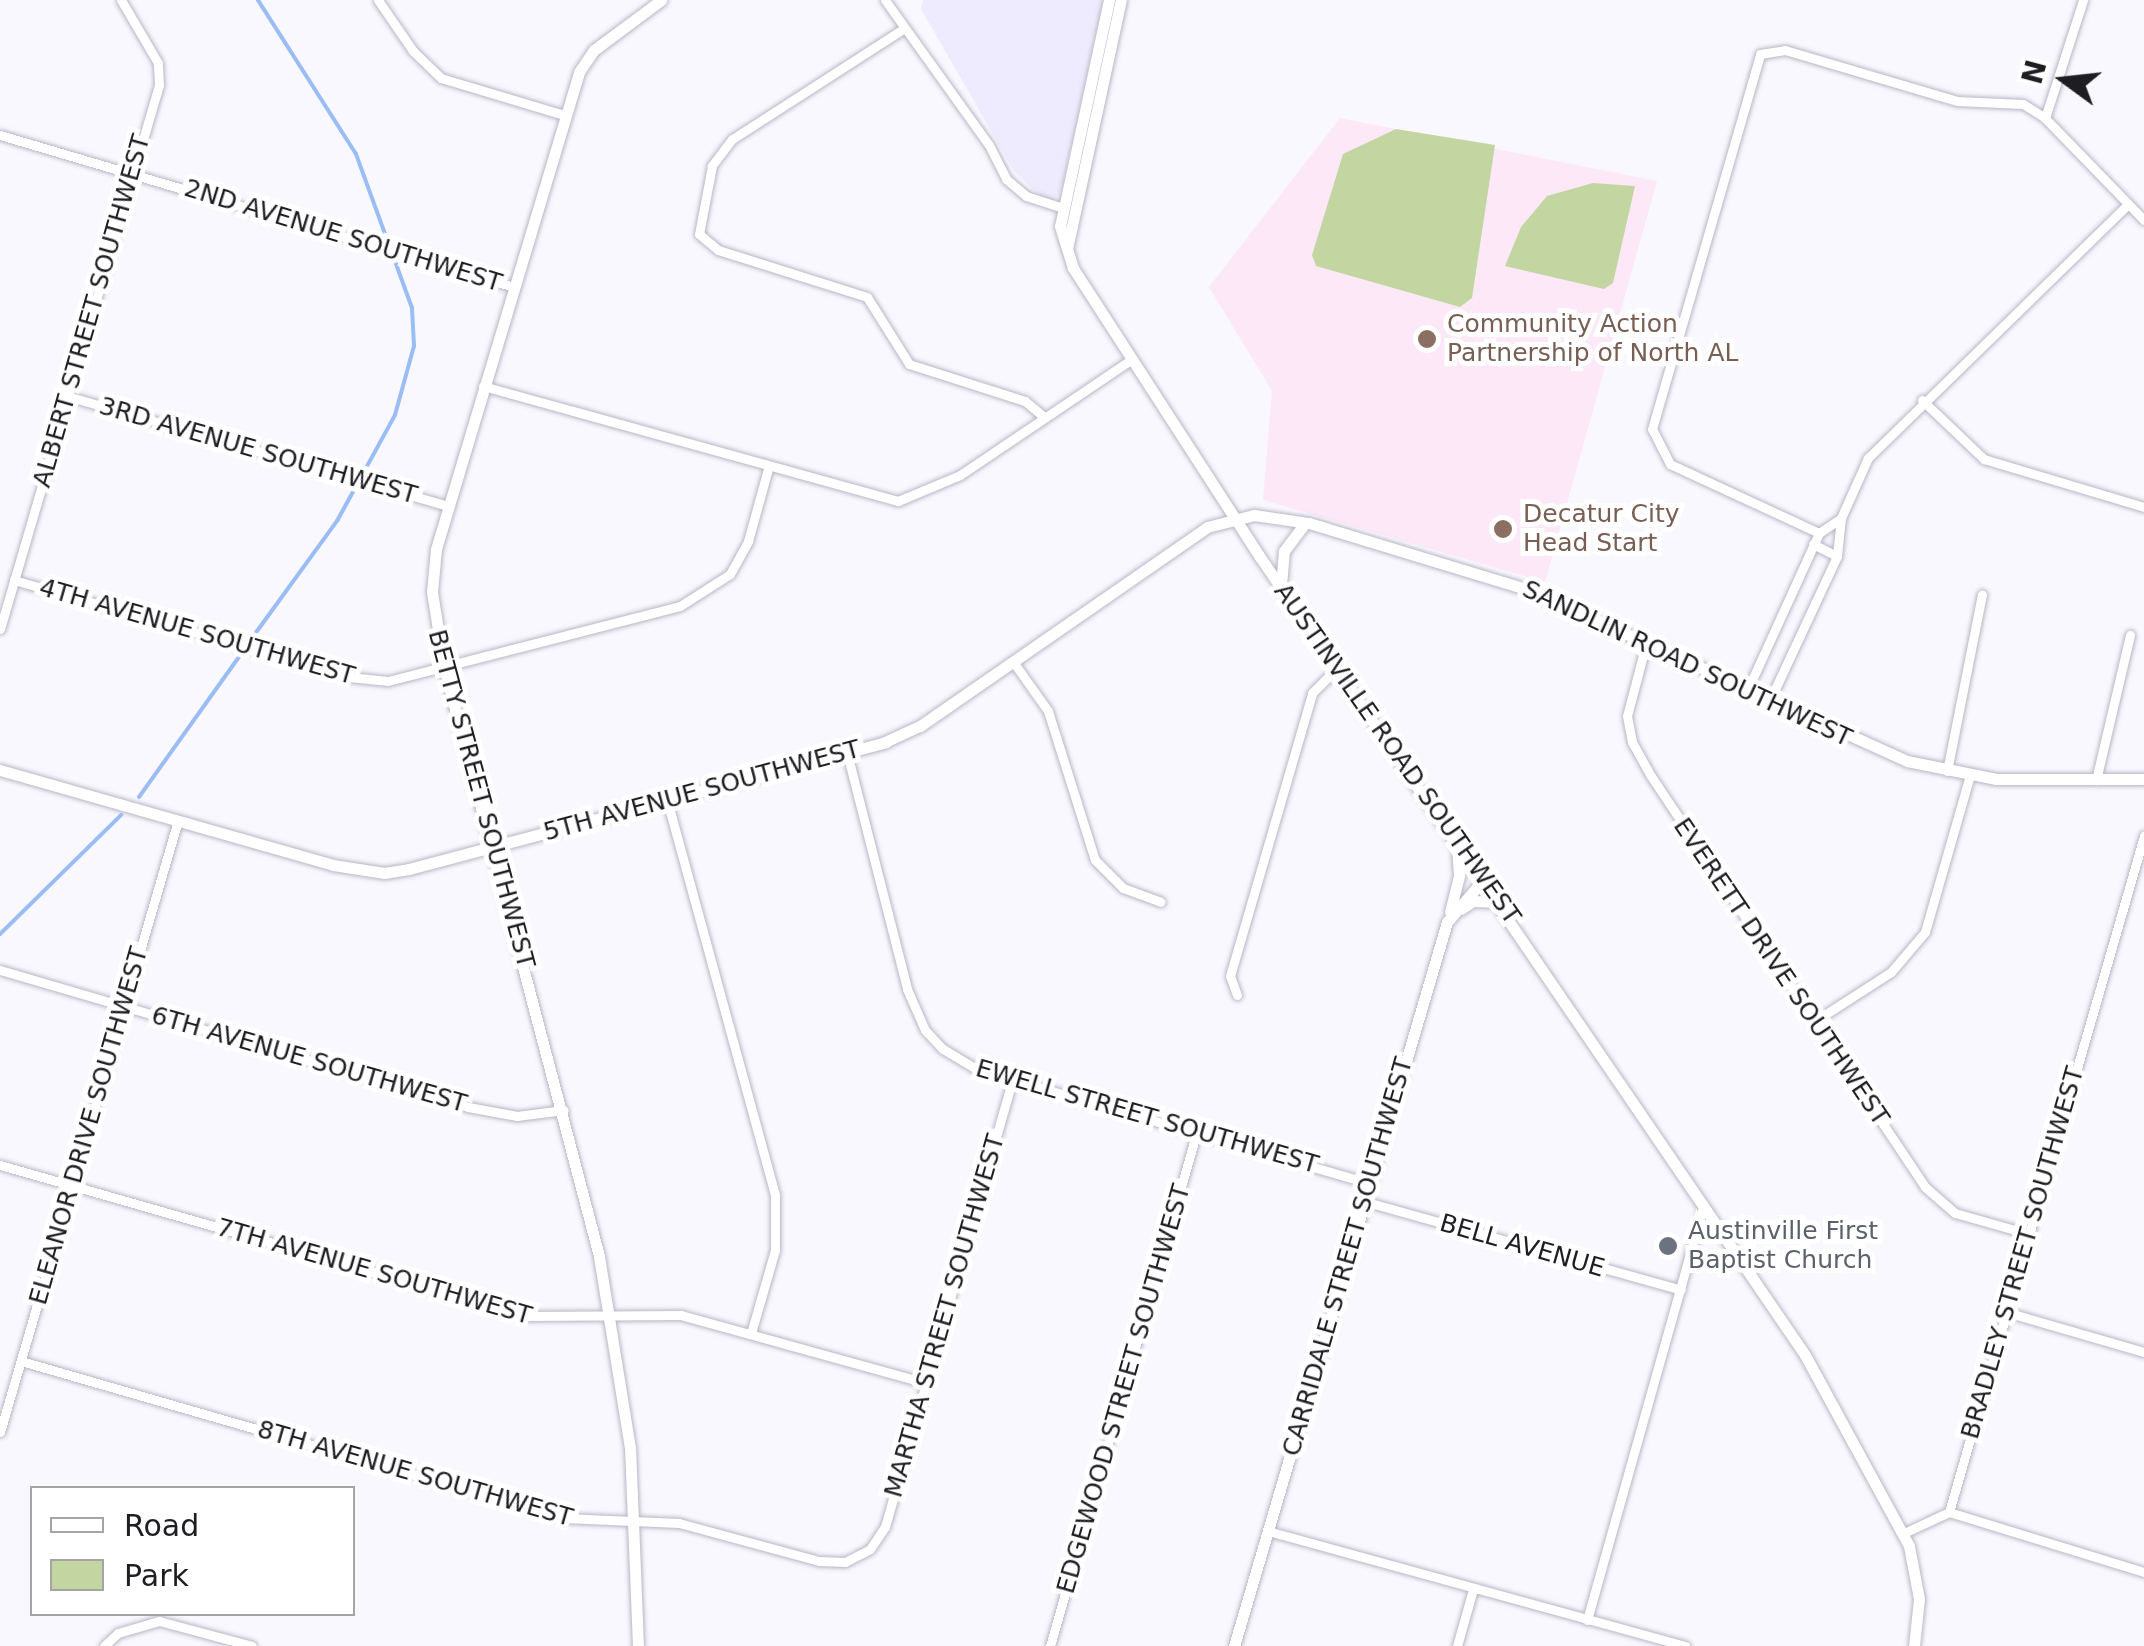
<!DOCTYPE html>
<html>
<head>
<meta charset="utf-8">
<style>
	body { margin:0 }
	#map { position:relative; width:2144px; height:1646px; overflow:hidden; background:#f9f8fe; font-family:"DejaVu Sans",sans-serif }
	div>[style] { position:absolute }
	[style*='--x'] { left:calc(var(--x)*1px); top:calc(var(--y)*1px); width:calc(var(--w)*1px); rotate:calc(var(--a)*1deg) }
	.built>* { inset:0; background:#efebfe }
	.education>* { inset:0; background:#fce8f7 }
	.green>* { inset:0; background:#c3d6a2 }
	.stream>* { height:4px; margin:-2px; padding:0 2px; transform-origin:2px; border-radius:2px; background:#9abdf5 }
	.roads { filter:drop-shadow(0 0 2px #b9b6c5) drop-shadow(0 0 2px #b9b6c5) }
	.street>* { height:9px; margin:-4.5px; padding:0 4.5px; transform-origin:4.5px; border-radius:4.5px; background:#fff }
	.secondary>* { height:11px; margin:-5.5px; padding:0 5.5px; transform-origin:5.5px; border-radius:5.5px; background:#fff }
	.dots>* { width:28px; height:28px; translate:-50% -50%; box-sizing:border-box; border:5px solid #fff; border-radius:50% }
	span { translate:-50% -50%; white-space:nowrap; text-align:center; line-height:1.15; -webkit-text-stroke:10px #fff; paint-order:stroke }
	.street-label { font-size:25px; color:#1e1d22 }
	.education-label { font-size:25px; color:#785e54 }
	.left { translate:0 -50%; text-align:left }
	.worship-label { font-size:25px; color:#5b616d }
	.legend { position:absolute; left:30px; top:1486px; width:325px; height:130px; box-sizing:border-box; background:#fff; border:2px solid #a5a5a7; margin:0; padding:12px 18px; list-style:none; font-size:30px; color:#1e1d22 }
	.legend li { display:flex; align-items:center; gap:20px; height:50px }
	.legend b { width:50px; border:2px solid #a5a5a7 }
	.north { position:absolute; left:2014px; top:30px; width:100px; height:100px; -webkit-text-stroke:8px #fff; paint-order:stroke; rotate:285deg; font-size:28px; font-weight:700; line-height:40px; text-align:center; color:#1e1d22 }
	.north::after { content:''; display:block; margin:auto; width:35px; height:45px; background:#1e1d22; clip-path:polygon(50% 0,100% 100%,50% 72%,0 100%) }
</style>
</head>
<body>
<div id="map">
	<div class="built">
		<i style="clip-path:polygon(923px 0,1103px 0,1061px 191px,1049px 205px,1014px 171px,921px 9px)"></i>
	</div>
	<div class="education">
		<i style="clip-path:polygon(1340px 118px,1657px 181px,1545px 582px,1263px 500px,1272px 391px,1209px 287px)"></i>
	</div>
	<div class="green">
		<i style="clip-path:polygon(1396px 129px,1495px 145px,1472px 298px,1460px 307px,1316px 266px,1312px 255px,1343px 154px)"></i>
		<i style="clip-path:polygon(1593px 183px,1635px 186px,1613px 283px,1604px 289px,1505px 266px,1521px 227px,1547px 196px)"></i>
	</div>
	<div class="stream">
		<i style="--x:252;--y:638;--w:145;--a:-54"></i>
		<i style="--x:337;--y:521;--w:121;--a:-61.3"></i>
		<i style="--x:395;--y:415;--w:72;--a:-74.6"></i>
		<i style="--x:414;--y:346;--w:38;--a:-93"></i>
		<i style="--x:412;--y:308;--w:164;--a:-110"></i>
		<i style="--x:356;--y:154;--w:183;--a:-122.5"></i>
		<i style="--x:139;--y:797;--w:172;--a:-54.5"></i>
		<i style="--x:0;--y:934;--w:170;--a:-44.5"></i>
	</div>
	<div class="roads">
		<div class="street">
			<i style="--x:378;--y:0;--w:62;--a:55.5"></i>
			<i style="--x:413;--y:51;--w:39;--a:44"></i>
			<i style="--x:441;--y:78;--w:128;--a:16.7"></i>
			<i style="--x:885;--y:0;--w:178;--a:54.4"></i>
			<i style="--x:989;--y:145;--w:38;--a:63"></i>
			<i style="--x:1006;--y:179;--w:26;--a:40"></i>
			<i style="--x:1026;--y:196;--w:39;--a:18"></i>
			<i style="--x:903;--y:29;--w:203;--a:147.2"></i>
			<i style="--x:732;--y:139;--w:34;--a:127"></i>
			<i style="--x:712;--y:166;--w:69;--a:100.8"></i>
			<i style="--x:699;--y:234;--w:25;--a:40"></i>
			<i style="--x:718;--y:250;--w:156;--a:17.5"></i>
			<i style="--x:867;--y:297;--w:79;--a:57.9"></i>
			<i style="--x:909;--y:364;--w:122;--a:17.7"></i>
			<i style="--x:1025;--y:401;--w:26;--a:40"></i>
			<i style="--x:2045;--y:118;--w:124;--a:-72.1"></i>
			<i style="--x:0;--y:135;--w:536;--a:16.47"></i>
			<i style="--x:483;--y:386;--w:431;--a:15.5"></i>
			<i style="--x:898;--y:501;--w:67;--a:-22.8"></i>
			<i style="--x:960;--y:475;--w:207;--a:-34"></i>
			<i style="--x:67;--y:396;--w:398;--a:16.1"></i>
			<i style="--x:1922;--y:400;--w:86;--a:43.6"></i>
			<i style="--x:1984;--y:459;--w:167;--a:16.7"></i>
			<i style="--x:1819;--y:533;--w:164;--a:-155.2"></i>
			<i style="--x:1670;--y:464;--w:39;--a:-117"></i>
			<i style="--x:1652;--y:429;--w:390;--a:-73.9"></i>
			<i style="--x:1760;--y:54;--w:25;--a:-9"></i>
			<i style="--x:1785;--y:50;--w:179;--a:16.5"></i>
			<i style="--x:1957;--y:101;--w:66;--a:2.6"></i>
			<i style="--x:2023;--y:104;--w:26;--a:32"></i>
			<i style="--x:2045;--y:118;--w:142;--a:45.9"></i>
			<i style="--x:1813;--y:544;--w:27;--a:27"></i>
			<i style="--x:14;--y:580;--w:349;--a:16.1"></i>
			<i style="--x:349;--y:677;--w:39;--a:6"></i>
			<i style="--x:388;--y:681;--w:301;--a:-14.4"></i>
			<i style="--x:680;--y:606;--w:59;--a:-32.6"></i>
			<i style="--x:730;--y:574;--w:38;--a:-61"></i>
			<i style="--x:748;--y:541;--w:75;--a:-74.5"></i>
			<i style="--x:0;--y:629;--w:567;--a:-73.71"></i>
			<i style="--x:159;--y:85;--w:22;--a:-93"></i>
			<i style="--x:158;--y:63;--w:73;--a:-120.4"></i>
			<i style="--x:1646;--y:644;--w:74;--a:104.8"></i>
			<i style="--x:1627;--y:716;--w:26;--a:79"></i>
			<i style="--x:1632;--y:742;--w:39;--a:61"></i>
			<i style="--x:1651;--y:776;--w:494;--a:56.3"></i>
			<i style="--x:1925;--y:1187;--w:40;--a:41"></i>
			<i style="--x:1955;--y:1213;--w:77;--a:15.8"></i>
			<i style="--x:1014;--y:663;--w:59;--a:54.7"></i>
			<i style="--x:1048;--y:711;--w:156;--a:72.5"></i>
			<i style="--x:1095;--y:860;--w:40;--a:45"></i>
			<i style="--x:1123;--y:888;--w:40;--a:20.2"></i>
			<i style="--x:1747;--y:691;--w:174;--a:-65.5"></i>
			<i style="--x:1819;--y:533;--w:27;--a:-34"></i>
			<i style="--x:1769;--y:702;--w:161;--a:-65"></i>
			<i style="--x:1837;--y:556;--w:38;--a:-84"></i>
			<i style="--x:1841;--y:518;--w:66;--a:-65.8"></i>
			<i style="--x:1868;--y:458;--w:363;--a:-44.3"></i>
			<i style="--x:847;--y:753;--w:244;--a:75.7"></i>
			<i style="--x:907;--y:989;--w:45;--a:66.3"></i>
			<i style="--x:925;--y:1030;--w:26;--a:47"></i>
			<i style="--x:943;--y:1049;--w:39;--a:31"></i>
			<i style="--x:976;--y:1069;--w:409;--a:16.2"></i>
			<i style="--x:1947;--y:771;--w:180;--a:-78.8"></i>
			<i style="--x:2096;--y:780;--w:149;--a:-76.8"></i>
			<i style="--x:667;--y:800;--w:410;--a:74.7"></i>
			<i style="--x:775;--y:1196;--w:54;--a:90"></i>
			<i style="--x:775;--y:1250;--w:86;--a:106.1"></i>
			<i style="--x:0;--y:970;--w:488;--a:16.3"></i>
			<i style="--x:468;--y:1107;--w:50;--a:10.4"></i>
			<i style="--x:517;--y:1116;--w:47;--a:-7.3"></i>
			<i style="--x:1237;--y:995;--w:20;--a:-110"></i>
			<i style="--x:1230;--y:976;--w:295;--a:-73.8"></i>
			<i style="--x:1312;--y:693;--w:35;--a:-45"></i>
			<i style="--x:1815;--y:1021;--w:90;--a:-32.8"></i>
			<i style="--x:1891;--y:972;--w:52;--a:-49.6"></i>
			<i style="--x:1925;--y:932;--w:163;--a:-74"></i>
			<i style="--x:0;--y:1165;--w:549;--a:15.96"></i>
			<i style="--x:528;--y:1316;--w:153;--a:-0.4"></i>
			<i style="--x:681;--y:1315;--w:254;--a:15.5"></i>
			<i style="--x:1363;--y:1201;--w:330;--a:15.6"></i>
			<i style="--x:2006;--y:1312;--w:144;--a:16.2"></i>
			<i style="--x:21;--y:1361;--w:565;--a:16.13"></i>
			<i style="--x:564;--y:1518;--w:115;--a:2.5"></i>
			<i style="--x:679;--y:1523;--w:145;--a:15.2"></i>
			<i style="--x:819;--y:1561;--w:26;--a:2"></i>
			<i style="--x:845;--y:1562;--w:28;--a:-27"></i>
			<i style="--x:870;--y:1549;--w:27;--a:-56"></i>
			<i style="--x:885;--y:1527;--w:466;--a:-74.1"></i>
			<i style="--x:0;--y:1432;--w:637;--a:-73.78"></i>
			<i style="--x:1949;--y:1512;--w:204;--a:17.1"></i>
			<i style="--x:1268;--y:1531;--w:433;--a:15.4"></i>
			<i style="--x:1904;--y:1533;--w:50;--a:-25"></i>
			<i style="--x:1949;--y:1512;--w:704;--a:-73.91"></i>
			<i style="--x:1587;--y:1620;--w:430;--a:-74.3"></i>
			<i style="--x:104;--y:1646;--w:19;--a:-43"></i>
			<i style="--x:118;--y:1633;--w:43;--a:-16.3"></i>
			<i style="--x:159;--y:1621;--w:96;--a:15"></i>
			<i style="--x:1050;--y:1646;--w:536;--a:-74.07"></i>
			<i style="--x:1457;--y:1646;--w:59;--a:-74.3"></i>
		</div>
		<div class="secondary">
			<i style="--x:1109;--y:0;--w:231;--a:102.2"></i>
			<i style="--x:1060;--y:226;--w:44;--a:72.8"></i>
			<i style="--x:1073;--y:268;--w:344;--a:57.1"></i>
			<i style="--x:1260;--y:557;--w:966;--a:55.67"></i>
			<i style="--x:1805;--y:1355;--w:217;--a:61.4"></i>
			<i style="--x:1909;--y:1546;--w:54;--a:79.3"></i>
			<i style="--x:1919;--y:1599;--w:47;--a:96.1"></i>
			<i style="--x:1067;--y:249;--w:255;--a:-77.8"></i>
			<i style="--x:1281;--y:585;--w:34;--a:-85"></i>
			<i style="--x:1284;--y:551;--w:35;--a:-53"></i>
			<i style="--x:0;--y:770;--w:346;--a:15.9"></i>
			<i style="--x:333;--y:865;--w:52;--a:8.9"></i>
			<i style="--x:384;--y:873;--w:25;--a:-9"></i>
			<i style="--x:409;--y:869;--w:493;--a:-14.9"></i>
			<i style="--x:885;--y:742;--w:38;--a:-25"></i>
			<i style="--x:920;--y:726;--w:349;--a:-34.7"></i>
			<i style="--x:1207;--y:527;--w:49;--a:-14.3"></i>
			<i style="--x:1254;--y:515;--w:56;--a:8.3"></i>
			<i style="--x:1309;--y:523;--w:231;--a:16.9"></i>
			<i style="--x:1530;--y:590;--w:414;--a:24.4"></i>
			<i style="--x:1907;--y:761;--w:91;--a:11.4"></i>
			<i style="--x:1996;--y:779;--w:148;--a:0"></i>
			<i style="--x:1461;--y:909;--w:14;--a:-34"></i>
			<i style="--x:1473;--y:901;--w:26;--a:2"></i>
			<i style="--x:1450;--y:912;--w:38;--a:-76"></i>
			<i style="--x:1459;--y:875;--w:28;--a:-94"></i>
			<i style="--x:638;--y:1646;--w:198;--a:-92.3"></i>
			<i style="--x:630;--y:1448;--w:194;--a:-99.2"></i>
			<i style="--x:599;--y:1256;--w:609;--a:-104.74"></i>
			<i style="--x:444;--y:667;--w:76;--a:-99.1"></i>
			<i style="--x:432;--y:592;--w:43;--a:-84.7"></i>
			<i style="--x:436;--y:549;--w:498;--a:-73.3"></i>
			<i style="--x:579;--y:72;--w:27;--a:-56"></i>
			<i style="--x:594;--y:50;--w:84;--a:-36.7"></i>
			<i style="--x:1234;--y:1646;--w:755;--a:-73.61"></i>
			<i style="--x:1447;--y:922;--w:55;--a:-49.4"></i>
		</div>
	</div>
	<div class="dots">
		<i style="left:1427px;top:339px;background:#8d6e63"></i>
		<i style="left:1503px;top:529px;background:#8d6e63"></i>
		<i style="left:1668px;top:1246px;background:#6b7280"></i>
	</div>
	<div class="street-label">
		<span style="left:343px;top:236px;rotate:17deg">2ND AVENUE SOUTHWEST</span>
		<span style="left:92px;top:311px;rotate:-74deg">ALBERT STREET SOUTHWEST</span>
		<span style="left:258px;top:451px;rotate:16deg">3RD AVENUE SOUTHWEST</span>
		<span style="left:197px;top:632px;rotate:16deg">4TH AVENUE SOUTHWEST</span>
		<span style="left:1687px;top:664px;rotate:25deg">SANDLIN ROAD SOUTHWEST</span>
		<span style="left:1397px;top:754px;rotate:55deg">AUSTINVILLE ROAD SOUTHWEST</span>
		<span style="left:702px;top:791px;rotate:-15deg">5TH AVENUE SOUTHWEST</span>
		<span style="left:481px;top:799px;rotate:75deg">BETTY STREET SOUTHWEST</span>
		<span style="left:1781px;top:972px;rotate:56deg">EVERETT DRIVE SOUTHWEST</span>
		<span style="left:309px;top:1060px;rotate:16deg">6TH AVENUE SOUTHWEST</span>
		<span style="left:1147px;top:1117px;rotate:16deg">EWELL STREET SOUTHWEST</span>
		<span style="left:89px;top:1126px;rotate:-74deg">ELEANOR DRIVE SOUTHWEST</span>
		<span style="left:1522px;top:1246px;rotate:16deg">BELL AVENUE</span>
		<span style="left:2023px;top:1253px;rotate:-74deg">BRADLEY STREET SOUTHWEST</span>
		<span style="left:1348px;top:1257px;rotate:-74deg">CARRIDALE STREET SOUTHWEST</span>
		<span style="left:374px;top:1272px;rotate:16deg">7TH AVENUE SOUTHWEST</span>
		<span style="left:945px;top:1316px;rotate:-74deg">MARTHA STREET SOUTHWEST</span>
		<span style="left:1124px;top:1389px;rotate:-74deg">EDGEWOOD STREET SOUTHWEST</span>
		<span style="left:415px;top:1474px;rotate:16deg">8TH AVENUE SOUTHWEST</span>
	</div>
	<div class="education-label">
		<span class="left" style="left:1447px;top:339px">Community Action<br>Partnership of North AL</span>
		<span class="left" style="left:1523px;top:529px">Decatur City<br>Head Start</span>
	</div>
	<div class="worship-label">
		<span class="left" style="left:1688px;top:1246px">Austinville First<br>Baptist Church</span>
	</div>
	<ul class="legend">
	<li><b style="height:12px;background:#fff"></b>Road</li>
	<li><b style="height:28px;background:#c3d6a2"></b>Park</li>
	</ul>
	<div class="north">N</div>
</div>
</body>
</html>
